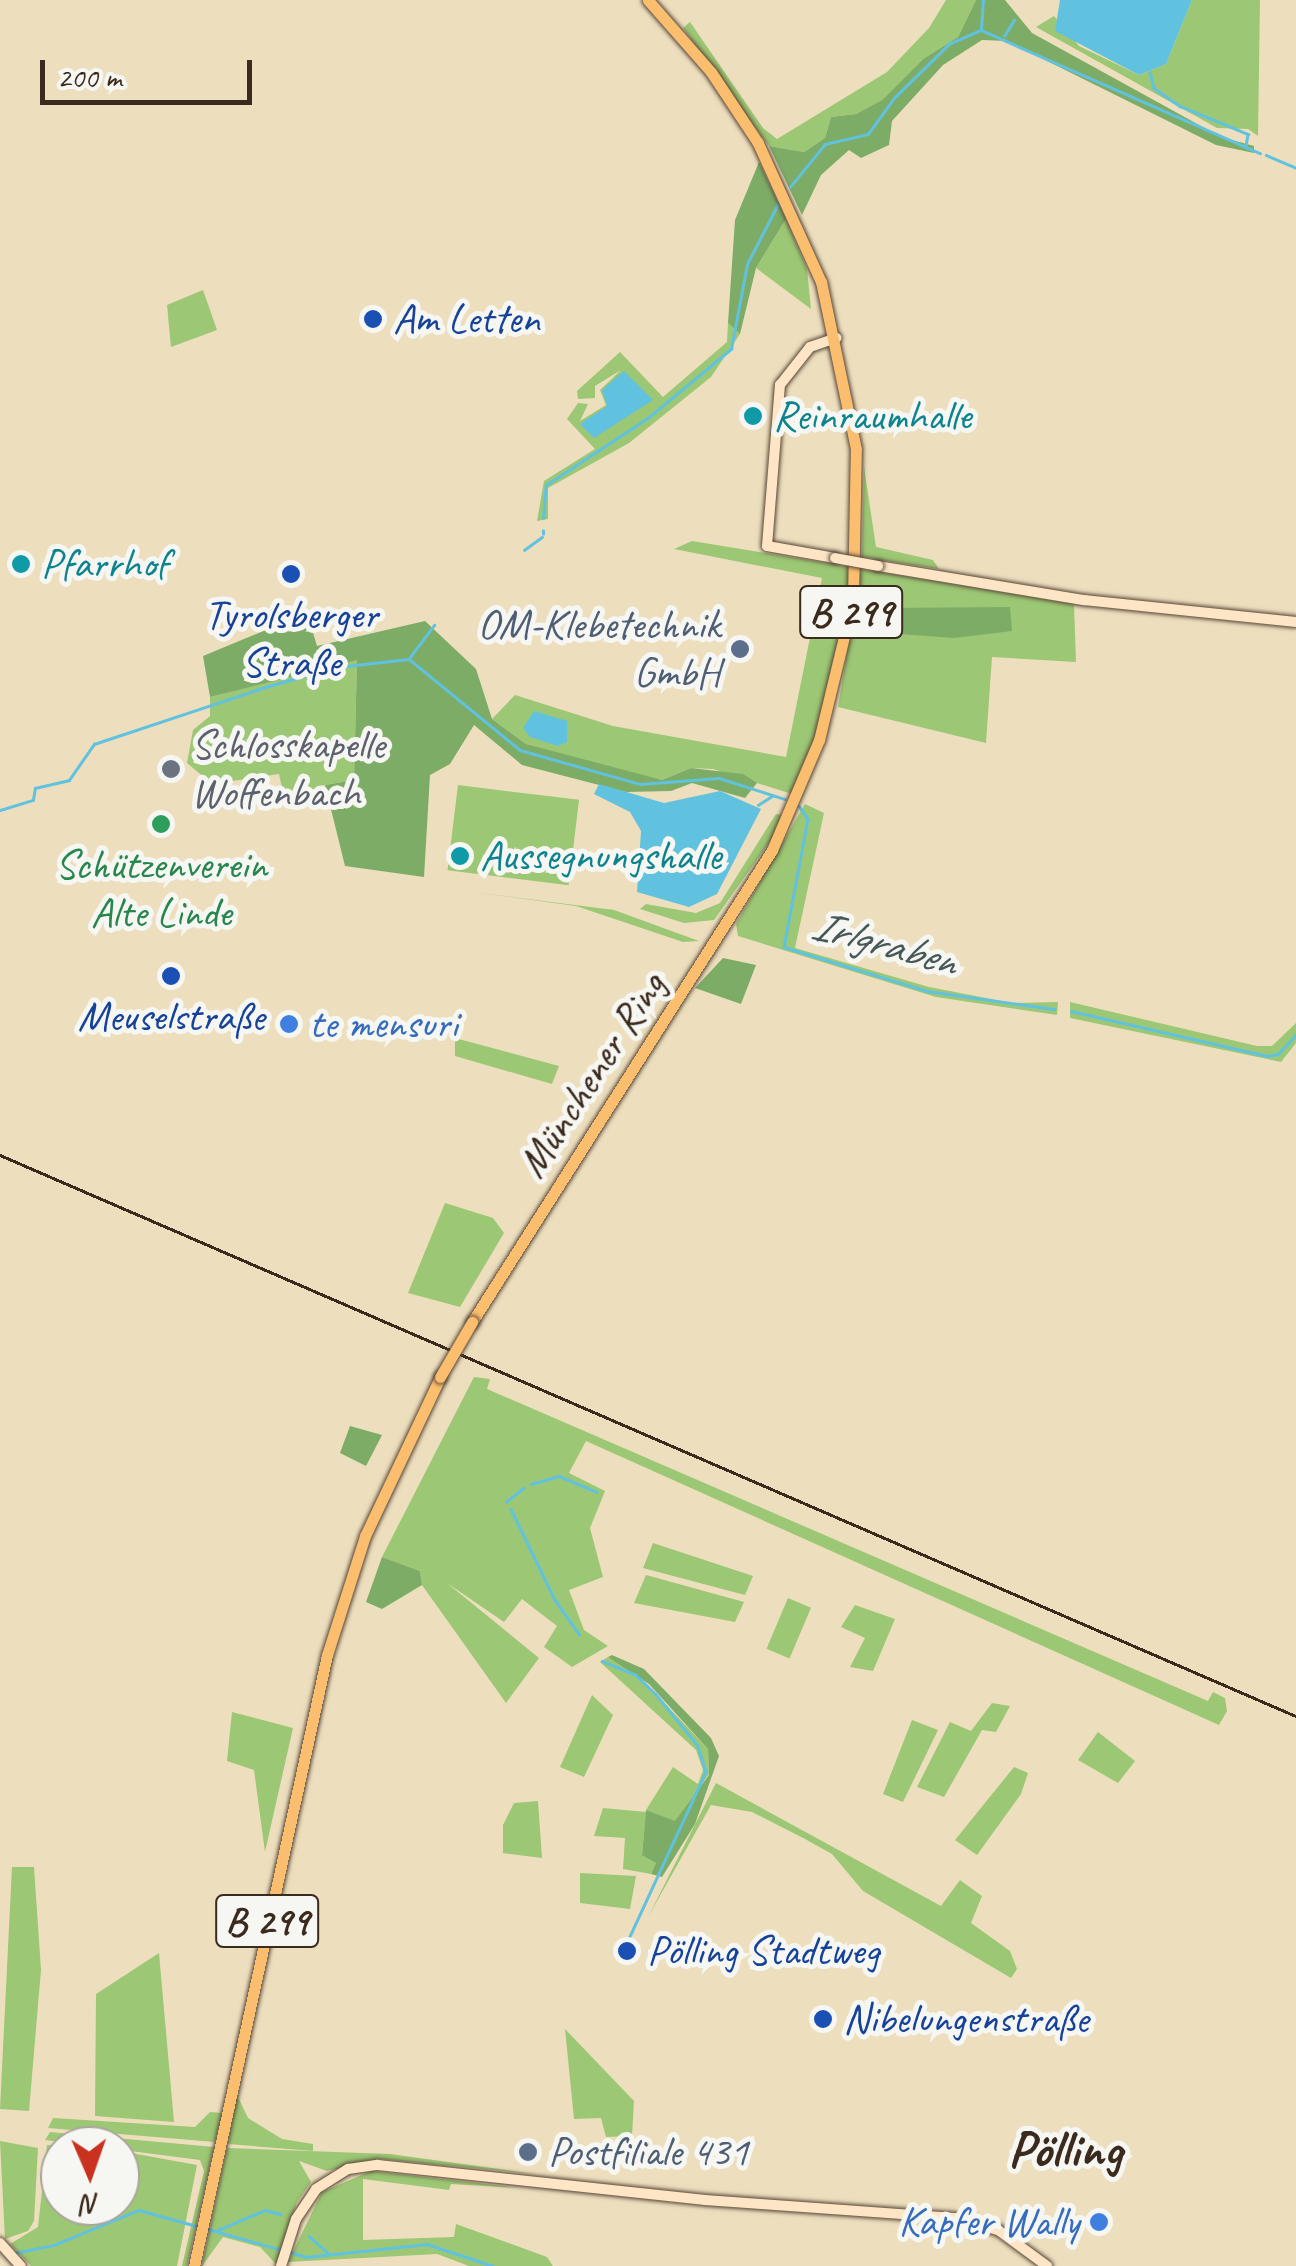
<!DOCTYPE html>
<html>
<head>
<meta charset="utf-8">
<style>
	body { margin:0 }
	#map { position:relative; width:1296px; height:2266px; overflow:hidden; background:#eddfbe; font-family:Caveat,sans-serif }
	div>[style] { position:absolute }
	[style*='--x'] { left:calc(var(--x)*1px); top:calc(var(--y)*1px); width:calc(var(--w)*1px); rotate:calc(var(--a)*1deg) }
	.green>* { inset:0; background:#9cc774; transform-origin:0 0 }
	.forest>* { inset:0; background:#7dac66 }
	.water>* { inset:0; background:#61c2df }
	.stream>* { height:2.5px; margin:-1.25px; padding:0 1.25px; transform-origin:1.25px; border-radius:1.25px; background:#61c2df }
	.roads { filter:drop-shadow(0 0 2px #564536) drop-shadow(0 0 2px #564536) }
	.secondary>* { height:10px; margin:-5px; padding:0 5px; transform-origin:5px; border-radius:5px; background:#fde5c5 }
	.primary>* { height:11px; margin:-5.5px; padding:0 5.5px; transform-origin:5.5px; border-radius:5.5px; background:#fbbd6e }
	.rail>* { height:2.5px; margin:-1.25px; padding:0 1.25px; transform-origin:1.25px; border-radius:1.25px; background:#3b2a1e }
	.bridges { filter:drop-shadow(0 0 2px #564536) drop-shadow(0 0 2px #564536) }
	.secondary-bridge>* { height:10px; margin:-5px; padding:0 5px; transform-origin:5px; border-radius:5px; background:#fde5c5 }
	.primary-bridge>* { height:11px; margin:-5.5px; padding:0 5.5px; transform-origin:5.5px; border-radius:5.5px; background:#fbbd6e }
	.dots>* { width:28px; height:28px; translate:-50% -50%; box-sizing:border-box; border:5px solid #f6f6f2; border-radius:50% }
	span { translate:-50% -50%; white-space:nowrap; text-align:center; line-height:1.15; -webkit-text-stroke:10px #f6f6f2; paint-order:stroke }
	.shield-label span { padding:2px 8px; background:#f6f6f2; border:2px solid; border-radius:8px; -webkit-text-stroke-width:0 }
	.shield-label { font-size:40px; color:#3b2a1e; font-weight:700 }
	.transit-label { font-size:42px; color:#164399 }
	.left { translate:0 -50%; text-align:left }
	.culture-label { font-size:42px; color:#0d838f }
	.service-label { font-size:42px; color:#4e5e75 }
	.right { translate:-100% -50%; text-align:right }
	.worship-label { font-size:42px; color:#5b616d }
	.leisure-label { font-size:42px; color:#27864d }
	.shop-label { font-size:42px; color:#366cbe }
	.street-label { font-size:42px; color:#3b2a1e }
	.water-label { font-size:45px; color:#465858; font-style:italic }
	.district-label { font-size:52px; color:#3b2a1e; font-weight:700 }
	.north { position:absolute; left:40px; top:2126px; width:100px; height:100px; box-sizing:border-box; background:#f6f6f2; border:2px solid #aba49d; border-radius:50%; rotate:178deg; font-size:28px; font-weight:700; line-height:40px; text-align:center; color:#3b2a1e }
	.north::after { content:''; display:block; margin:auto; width:35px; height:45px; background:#c8321e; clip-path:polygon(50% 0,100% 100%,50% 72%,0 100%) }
	.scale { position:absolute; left:40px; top:60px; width:212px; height:45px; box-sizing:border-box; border:5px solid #3b2a1e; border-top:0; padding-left:12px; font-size:30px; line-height:35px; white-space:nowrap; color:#3b2a1e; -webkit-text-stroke:8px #f6f6f2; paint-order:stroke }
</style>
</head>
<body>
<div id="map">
	<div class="green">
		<i style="clip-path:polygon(946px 0,976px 0,958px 37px,923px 59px,882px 100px,856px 114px,831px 117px,825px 138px,804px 152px,769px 146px,683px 28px,690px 22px,763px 128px,777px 139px,887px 72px,929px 28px)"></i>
		<i style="clip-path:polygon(1192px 0,1260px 0,1258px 136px,1248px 129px,1217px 128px,1036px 27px,1054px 16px,1079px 46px,1139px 75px,1166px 64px)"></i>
		<i style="clip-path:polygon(786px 219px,807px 269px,811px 309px,756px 268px)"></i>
		<i style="clip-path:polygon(203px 290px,217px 330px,171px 347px,167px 305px)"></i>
		<i style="clip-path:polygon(728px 323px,740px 334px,711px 377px,629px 443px,548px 488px,548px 519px,537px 521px,544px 481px,595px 449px,567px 419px,578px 403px,588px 404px,580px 421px,606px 405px,600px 390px,621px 370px,595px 386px,595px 398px,578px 399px,577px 391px,620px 352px,663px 397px,727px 342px)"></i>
		<i style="clip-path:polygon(864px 467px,876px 547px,933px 560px,939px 569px,862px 557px)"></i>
		<i style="clip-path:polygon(692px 541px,850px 567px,845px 619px,817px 732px,792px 794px,713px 769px,691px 768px,662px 780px,632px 775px,526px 744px,492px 719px,515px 695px,613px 726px,786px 757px,822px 578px,674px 549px)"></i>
		<i style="clip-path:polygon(861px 569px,1074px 604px,1076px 662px,992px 657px,986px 743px,838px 707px)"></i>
		<i style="clip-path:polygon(357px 659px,354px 780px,319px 786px,321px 796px,284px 797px,279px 774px,212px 784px,187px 763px,193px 730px,210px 716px,210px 697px)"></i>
		<i style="left:458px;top:785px;width:122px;height:86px;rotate:7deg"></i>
		<i style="clip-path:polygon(805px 804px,824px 813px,795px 948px,929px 987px,1012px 1003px,1058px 1002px,1057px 1015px,936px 997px,738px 936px,736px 924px)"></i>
		<i style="clip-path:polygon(776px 814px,784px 815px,771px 840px,714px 920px,684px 923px,640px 909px,646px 904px,696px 913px,720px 903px)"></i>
		<i style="clip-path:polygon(465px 891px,614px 910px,699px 941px,683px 942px,576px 906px)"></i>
		<i style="clip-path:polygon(1070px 1002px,1257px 1046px,1272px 1046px,1296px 1023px,1296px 1043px,1281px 1062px,1070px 1018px)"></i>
		<i style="clip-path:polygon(455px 1038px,559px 1066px,552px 1084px,455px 1056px)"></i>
		<i style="clip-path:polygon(445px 1203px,493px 1218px,504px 1233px,460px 1307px,408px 1293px)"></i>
		<i style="clip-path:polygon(474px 1377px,490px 1379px,487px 1389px,1208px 1701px,1213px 1692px,1225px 1698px,1227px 1711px,1219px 1725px,586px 1441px,569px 1473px,605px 1491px,590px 1528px,603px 1577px,569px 1590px,584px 1630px,608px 1646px,572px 1667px,544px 1647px,557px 1626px,522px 1599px,504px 1622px,447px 1583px,539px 1658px,506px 1703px,422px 1585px,420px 1571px,382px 1557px)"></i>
		<i style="clip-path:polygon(653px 1543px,753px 1576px,745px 1595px,643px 1568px)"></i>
		<i style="clip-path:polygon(646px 1575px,744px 1602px,735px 1622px,634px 1603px)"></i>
		<i style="left:788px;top:1598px;width:25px;height:55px;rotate:23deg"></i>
		<i style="clip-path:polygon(855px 1605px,895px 1619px,873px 1671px,850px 1667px,865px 1638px,841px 1627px)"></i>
		<i style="clip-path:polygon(608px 1657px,633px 1670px,708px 1749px,709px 1774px,675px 1822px,646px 1810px,673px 1767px,698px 1784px,703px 1770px,696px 1750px,600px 1662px)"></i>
		<i style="clip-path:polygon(592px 1695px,613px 1715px,584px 1777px,560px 1767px)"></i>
		<i style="clip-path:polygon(992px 1703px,1010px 1706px,996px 1732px,982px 1730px,944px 1797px,917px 1787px,950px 1722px,971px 1731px)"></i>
		<i style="clip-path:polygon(232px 1712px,293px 1728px,265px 1852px,254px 1770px,227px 1761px)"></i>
		<i style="clip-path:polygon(912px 1720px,938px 1730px,903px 1802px,883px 1794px)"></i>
		<i style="clip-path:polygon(1098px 1732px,1135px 1761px,1118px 1783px,1078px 1760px)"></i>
		<i style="clip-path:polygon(1014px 1767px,1028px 1773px,1021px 1794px,977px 1855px,955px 1840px)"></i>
		<i style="clip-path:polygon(716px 1783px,941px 1906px,960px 1880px,982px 1896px,971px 1923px,1010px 1951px,1017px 1969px,1011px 1978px,863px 1891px,832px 1854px,805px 1839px,752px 1812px,711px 1805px,648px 1917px)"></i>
		<i style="clip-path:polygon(538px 1801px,542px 1858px,503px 1853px,503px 1825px,514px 1803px)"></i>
		<i style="clip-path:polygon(603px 1808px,646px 1812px,642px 1854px,656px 1863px,651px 1874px,623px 1869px,625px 1838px,594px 1836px)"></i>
		<i style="clip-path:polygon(12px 1867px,34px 1867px,41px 1970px,29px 2111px,0 2109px)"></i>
		<i style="clip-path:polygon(580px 1873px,636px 1876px,630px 1909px,580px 1903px)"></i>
		<i style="clip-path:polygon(159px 1953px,174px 2122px,95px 2116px,96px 1994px)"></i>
		<i style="clip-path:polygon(565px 2029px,634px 2101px,632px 2136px,606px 2137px,601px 2118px,574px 2119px)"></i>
		<i style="clip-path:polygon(237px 2095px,248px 2118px,282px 2139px,313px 2144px,313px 2151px,228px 2144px)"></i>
		<i style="clip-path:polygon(210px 2112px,222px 2113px,215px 2142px,48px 2128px,53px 2118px,195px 2127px)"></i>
		<i style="clip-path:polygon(50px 2132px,214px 2147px,187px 2266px,182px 2266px,204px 2171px,200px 2160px,45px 2140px)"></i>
		<i style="clip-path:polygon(0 2141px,38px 2148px,34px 2221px,28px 2231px,5px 2239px)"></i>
		<i style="clip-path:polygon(47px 2145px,65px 2146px,60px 2206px,120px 2206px,120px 2151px,197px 2165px,177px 2266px,31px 2266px,10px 2244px,38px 2227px)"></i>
		<i style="clip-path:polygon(227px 2148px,390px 2154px,535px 2174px,380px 2159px,327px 2171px,299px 2161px,311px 2182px,297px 2202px,276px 2264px,260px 2247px,223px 2237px,202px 2266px)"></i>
		<i style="clip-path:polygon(371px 2171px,520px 2188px,451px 2184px,449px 2190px,363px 2179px,363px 2240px,454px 2237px,456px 2224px,547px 2257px,553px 2266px,469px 2266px,437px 2254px,288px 2262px,322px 2192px)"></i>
	</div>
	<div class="forest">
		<i style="clip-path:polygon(976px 0,1005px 0,1032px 33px,1221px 137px,1254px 146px,1254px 153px,1216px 145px,1007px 41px,982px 40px,943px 65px,892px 121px,889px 145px,861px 158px,849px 150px,821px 175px,802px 215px,769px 146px,804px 152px,825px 138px,831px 117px,856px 114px,882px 100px,923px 59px,958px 37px)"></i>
		<i style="clip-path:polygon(759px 162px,786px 219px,756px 268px,740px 334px,728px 323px,735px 220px)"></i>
		<i style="clip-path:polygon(1010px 607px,1012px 631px,954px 638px,886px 633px,887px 608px)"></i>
		<i style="clip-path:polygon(307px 613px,317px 646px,425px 621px,476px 669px,492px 719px,526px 744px,662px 780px,691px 768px,743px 774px,757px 783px,745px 798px,692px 783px,671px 791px,626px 792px,522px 765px,474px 725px,450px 764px,430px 775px,424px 877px,345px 866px,325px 785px,354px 780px,357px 660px,210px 697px,203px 656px)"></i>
		<i style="clip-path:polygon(723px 958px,756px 965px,741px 1004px,695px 988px)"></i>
		<i style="clip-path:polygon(350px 1426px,382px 1435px,366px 1466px,340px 1453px)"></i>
		<i style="clip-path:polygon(382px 1557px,420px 1571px,422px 1585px,382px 1609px,366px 1602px)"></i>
		<i style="clip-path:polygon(612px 1655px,644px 1669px,711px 1738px,719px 1756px,695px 1824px,662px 1877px,651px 1874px,656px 1863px,642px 1855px,646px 1810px,675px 1821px,709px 1775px,708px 1749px,649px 1684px,608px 1657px)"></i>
	</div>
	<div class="water">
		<i style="clip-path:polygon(1060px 0,1192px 0,1166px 64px,1139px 75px,1055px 31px)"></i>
		<i style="clip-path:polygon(624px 371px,653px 400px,594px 438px,580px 424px,607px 406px,602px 390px)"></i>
		<i style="clip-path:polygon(534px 711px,567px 721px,567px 742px,558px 746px,530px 737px,523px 728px)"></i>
		<i style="clip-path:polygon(599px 784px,664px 803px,720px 791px,761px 809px,717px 894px,689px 907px,637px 892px,641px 831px,630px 812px,594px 794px)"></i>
	</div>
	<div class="stream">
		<i style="--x:981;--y:28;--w:28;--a:-86"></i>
		<i style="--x:1004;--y:36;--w:19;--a:-58"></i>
		<i style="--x:1150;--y:72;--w:16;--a:76"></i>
		<i style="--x:1154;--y:88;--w:32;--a:35"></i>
		<i style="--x:1180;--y:106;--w:74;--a:22.4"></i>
		<i style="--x:1248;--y:134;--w:12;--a:99"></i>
		<i style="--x:1266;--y:155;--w:33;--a:23"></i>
		<i style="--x:790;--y:187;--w:55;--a:-50.9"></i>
		<i style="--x:825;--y:144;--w:44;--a:-13.1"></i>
		<i style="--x:868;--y:134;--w:44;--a:-54.2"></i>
		<i style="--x:894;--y:98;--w:77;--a:-44.5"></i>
		<i style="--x:949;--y:44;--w:35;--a:-24"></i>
		<i style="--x:981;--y:30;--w:305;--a:23.8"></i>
		<i style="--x:543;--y:518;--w:33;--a:-85"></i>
		<i style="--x:546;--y:485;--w:123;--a:-33.4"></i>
		<i style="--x:649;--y:417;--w:107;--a:-39.7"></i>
		<i style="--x:731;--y:349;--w:86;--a:-79.3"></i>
		<i style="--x:747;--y:264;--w:72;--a:-62.7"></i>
		<i style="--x:543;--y:534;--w:3;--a:-90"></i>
		<i style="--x:524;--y:550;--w:22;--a:-36"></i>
		<i style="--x:410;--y:657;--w:40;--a:-53"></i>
		<i style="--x:409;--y:659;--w:144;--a:39.3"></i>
		<i style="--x:520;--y:750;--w:125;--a:15.8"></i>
		<i style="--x:640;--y:784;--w:79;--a:-4.3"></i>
		<i style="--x:719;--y:778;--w:69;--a:17.7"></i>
		<i style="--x:758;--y:805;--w:17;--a:-33"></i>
		<i style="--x:799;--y:806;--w:16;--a:55"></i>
		<i style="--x:808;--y:819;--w:130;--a:100.6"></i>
		<i style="--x:784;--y:947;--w:150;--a:17.1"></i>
		<i style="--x:927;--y:991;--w:128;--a:8.1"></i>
		<i style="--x:0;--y:810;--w:34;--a:-17"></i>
		<i style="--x:33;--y:800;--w:12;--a:-81"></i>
		<i style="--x:35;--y:788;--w:35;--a:-13"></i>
		<i style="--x:69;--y:780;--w:44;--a:-55.2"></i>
		<i style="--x:94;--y:744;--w:180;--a:-18.4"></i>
		<i style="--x:265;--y:687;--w:75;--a:-15.5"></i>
		<i style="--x:337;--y:667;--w:72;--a:-6.3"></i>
		<i style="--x:1071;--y:1011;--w:201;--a:12.9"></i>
		<i style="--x:1267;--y:1056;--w:11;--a:-10"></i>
		<i style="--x:1278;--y:1054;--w:26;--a:-47"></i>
		<i style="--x:531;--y:1484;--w:29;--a:-16"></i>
		<i style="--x:559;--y:1476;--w:41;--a:22.8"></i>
		<i style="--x:506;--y:1502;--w:22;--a:-39"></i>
		<i style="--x:511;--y:1509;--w:101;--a:64.2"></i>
		<i style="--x:555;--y:1600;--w:42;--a:54.8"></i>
		<i style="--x:602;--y:1661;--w:35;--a:22"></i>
		<i style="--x:635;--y:1674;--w:28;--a:44"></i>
		<i style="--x:655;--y:1693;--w:68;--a:50.9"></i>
		<i style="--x:698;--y:1746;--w:27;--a:73"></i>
		<i style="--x:706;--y:1772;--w:188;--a:114.8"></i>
		<i style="--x:208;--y:2229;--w:77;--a:15.8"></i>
		<i style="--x:218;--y:2230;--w:51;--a:-23.1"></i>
		<i style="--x:265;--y:2210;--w:16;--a:15"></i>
		<i style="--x:309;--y:2236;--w:25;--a:42"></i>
		<i style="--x:290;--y:2252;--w:17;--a:17"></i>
		<i style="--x:306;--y:2257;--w:122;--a:-6.1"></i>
		<i style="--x:427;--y:2244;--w:70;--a:18.4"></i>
		<i style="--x:13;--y:2253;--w:42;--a:-11"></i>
		<i style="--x:54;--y:2245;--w:92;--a:-22.4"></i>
		<i style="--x:139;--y:2210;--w:63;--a:15.6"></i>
	</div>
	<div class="roads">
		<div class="secondary">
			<i style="--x:835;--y:558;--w:69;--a:-170"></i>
			<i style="--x:767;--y:546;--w:162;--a:-85.4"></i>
			<i style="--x:780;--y:385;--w:48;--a:-51.7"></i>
			<i style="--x:810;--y:347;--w:28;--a:-19"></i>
			<i style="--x:878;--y:566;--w:209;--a:9.4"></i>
			<i style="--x:1084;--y:600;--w:213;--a:5.9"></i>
			<i style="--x:0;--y:2243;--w:31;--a:48"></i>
			<i style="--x:281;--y:2266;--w:49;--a:-72.3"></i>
			<i style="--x:296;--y:2219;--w:36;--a:-56"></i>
			<i style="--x:316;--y:2189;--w:38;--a:-32"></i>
			<i style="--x:348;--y:2169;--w:30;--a:-8"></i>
			<i style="--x:378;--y:2165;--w:329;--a:6.1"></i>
			<i style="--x:705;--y:2200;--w:250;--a:4.1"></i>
			<i style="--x:954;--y:2218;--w:46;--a:15.3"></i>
			<i style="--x:998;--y:2230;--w:61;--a:36.3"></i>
		</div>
		<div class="primary">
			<i style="--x:472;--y:1322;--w:559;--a:-57.56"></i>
			<i style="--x:772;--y:850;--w:120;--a:-66.9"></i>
			<i style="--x:819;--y:740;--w:145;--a:-76.4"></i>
			<i style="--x:853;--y:599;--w:150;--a:-88.9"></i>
			<i style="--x:856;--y:449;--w:171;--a:-101.8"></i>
			<i style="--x:821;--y:282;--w:153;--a:-114.4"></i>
			<i style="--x:758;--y:143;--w:85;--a:-123.5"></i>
			<i style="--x:711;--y:72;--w:96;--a:-131.2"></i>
			<i style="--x:194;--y:2266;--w:625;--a:-77.72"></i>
			<i style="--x:327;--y:1655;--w:125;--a:-72.3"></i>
			<i style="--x:365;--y:1536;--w:176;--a:-64.7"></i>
		</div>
	</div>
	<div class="rail">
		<i style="--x:0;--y:1155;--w:1412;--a:23.41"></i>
	</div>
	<div class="bridges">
		<div class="secondary-bridge">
			<i style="--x:835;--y:558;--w:44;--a:10.5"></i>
		</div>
		<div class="primary-bridge">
			<i style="--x:440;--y:1377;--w:64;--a:-59.8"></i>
		</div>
	</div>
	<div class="dots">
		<i style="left:373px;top:319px;background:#1a4fb4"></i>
		<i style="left:753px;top:416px;background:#0f9aa8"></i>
		<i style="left:21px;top:564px;background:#0f9aa8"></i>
		<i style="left:291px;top:574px;background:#1a4fb4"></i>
		<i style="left:740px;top:649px;background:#5c6f8a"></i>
		<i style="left:171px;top:769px;background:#6b7280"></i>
		<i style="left:161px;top:824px;background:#2e9e5b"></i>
		<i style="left:460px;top:856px;background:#0f9aa8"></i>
		<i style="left:171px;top:976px;background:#1a4fb4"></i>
		<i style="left:289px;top:1024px;background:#3f7fe0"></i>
		<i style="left:627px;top:1951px;background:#1a4fb4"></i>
		<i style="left:823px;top:2019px;background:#1a4fb4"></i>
		<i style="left:528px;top:2152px;background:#5c6f8a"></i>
		<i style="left:1099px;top:2222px;background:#3f7fe0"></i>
	</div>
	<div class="shield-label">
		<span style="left:851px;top:612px">B 299</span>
		<span style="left:267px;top:1921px">B 299</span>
	</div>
	<div class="transit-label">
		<span class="left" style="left:393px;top:319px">Am Letten</span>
		<span style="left:291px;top:639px">Tyrolsberger<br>Straße</span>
		<span style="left:171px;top:1017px">Meuselstraße</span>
		<span class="left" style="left:647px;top:1951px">Pölling Stadtweg</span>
		<span class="left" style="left:843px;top:2019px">Nibelungenstraße</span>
	</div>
	<div class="culture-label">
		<span class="left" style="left:773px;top:416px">Reinraumhalle</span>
		<span class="left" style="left:41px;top:564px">Pfarrhof</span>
		<span class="left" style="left:480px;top:856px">Aussegnungshalle</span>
	</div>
	<div class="service-label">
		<span class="right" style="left:720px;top:649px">OM-Klebetechnik<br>GmbH</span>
		<span class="left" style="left:548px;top:2152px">Postfiliale 431</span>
	</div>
	<div class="worship-label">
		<span class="left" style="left:191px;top:769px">Schlosskapelle<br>Woffenbach</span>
	</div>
	<div class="leisure-label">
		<span style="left:161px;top:889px">Schützenverein<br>Alte Linde</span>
	</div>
	<div class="shop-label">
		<span class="left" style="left:309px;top:1024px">te mensuri</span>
		<span class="right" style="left:1079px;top:2222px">Kapfer Wally</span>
	</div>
	<div class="street-label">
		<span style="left:592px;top:1075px;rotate:-57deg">Münchener Ring</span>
	</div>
	<div class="water-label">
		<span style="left:884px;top:943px;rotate:15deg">Irlgraben</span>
	</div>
	<div class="district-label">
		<span style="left:1065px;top:2150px">Pölling</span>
	</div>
	<div class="north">N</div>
	<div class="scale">200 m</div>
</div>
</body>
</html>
